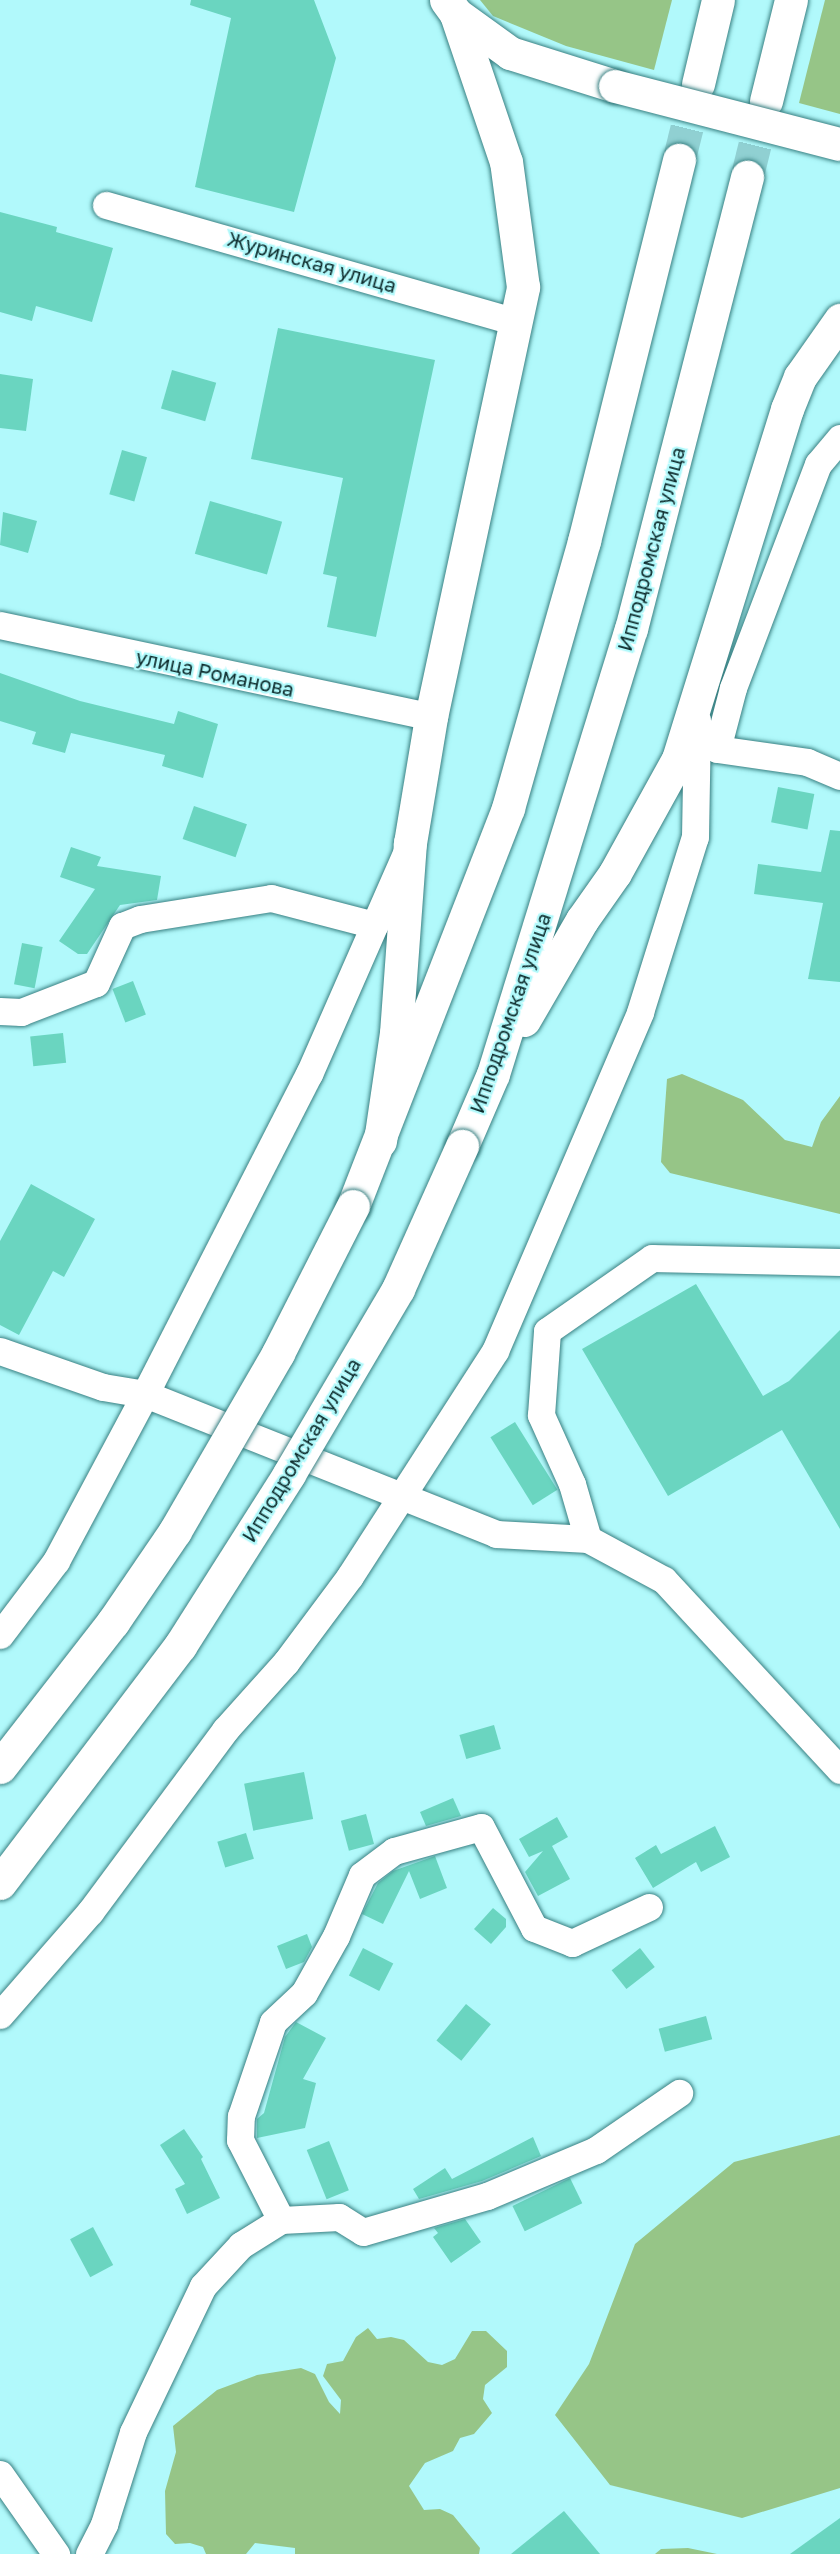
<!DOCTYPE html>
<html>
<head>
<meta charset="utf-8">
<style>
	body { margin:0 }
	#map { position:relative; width:840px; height:2554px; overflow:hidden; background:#b1f9fb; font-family:"Golos Text",sans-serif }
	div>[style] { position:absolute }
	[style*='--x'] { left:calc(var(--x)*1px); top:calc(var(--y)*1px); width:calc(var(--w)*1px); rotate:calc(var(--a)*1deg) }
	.green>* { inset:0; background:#96c587 }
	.building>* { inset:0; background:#6ad5c0; transform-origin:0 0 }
	.highway-tunnel>* { height:33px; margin-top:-16.5px; transform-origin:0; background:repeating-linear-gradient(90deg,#90d0d2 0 33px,transparent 0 49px) }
	.roads { filter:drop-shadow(0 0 2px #398082) drop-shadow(0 0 2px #398082) }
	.minor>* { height:27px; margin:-13.5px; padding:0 13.5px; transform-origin:13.5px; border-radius:13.5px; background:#fff }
	.major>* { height:33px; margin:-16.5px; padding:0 16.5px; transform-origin:16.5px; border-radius:16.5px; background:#fff }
	.highway>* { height:33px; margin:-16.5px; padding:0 16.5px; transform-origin:16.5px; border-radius:16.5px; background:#fff }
	.bridges { filter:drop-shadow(0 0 2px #398082) drop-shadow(0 0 2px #398082) }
	.major-bridge>* { height:33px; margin:-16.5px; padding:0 16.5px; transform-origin:16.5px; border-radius:16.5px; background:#fff }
	.highway-bridge>* { height:33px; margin:-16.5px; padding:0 16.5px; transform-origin:16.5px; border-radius:16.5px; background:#fff }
	span { translate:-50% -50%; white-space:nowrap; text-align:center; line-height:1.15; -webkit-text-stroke:4.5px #b1f9fb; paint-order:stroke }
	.street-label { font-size:20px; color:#0e2c2d }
</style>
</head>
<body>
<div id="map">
	<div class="green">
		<i style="clip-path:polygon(480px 0,672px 0,654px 70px,566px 46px,493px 16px)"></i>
		<i style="clip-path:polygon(825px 0,840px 0,840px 114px,799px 103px)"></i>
		<i style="clip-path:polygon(682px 1074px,743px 1100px,785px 1140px,812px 1147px,821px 1122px,840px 1096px,840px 1214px,670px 1173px,661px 1162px,667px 1079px)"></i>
		<i style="clip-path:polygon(840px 2135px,840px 2488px,742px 2518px,610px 2485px,555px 2415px,589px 2364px,635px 2244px,734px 2162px)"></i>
		<i style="clip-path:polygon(368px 2328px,377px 2339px,391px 2337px,404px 2340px,428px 2362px,442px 2365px,455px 2359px,472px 2331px,486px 2331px,507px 2351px,507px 2367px,485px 2385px,483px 2399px,492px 2413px,474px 2434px,460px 2438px,453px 2451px,425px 2463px,409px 2486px,424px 2510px,440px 2509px,453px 2515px,480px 2548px,479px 2554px,295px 2554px,295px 2548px,255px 2543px,246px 2554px,206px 2554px,203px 2547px,190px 2543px,175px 2544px,166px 2534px,165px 2491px,176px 2452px,173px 2426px,217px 2390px,257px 2375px,301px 2368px,315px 2374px,329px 2402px,340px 2414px,341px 2400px,323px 2376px,327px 2364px,343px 2361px,356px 2337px)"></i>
		<i style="clip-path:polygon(688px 2548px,717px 2554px,655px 2554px,661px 2549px)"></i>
	</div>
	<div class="building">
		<i style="clip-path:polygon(191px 0,314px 0,336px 58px,294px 212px,195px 187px,231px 18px,190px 5px)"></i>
		<i style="clip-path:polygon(0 212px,57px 227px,56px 232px,113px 248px,92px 322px,36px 306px,32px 321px,0 312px)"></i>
		<i style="clip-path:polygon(278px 328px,435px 360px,376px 637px,327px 627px,337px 577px,323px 574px,343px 478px,251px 459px)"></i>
		<i style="left:172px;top:370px;width:46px;height:40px;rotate:16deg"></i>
		<i style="clip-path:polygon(0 374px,33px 379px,26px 431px,0 428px)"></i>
		<i style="left:122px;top:450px;width:26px;height:46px;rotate:16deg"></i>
		<i style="left:210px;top:501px;width:75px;height:55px;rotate:16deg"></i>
		<i style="clip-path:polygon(3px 512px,37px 521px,28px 553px,0 545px)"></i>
		<i style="clip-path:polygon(0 673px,80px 701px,174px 724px,178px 711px,218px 724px,203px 778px,162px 766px,165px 755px,71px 733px,65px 753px,32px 744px,36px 732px,0 721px)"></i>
		<i style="left:778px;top:787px;width:37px;height:36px;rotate:11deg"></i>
		<i style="left:194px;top:806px;width:56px;height:35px;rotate:19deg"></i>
		<i style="clip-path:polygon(830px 830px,840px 831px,840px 982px,808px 979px,823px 903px,754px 894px,758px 864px,821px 872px)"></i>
		<i style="clip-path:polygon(71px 847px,101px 857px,97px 866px,161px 876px,157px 900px,120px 905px,87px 954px,78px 954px,59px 941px,95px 889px,60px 877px)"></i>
		<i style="left:22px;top:943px;width:21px;height:42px;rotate:11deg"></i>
		<i style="left:133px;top:981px;width:36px;height:22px;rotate:69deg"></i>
		<i style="left:63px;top:1033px;width:30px;height:33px;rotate:84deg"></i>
		<i style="clip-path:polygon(31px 1184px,95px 1219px,64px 1277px,53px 1271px,19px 1335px,0 1325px,0 1241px)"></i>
		<i style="clip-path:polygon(696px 1284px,763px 1396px,789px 1381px,840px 1330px,840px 1529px,782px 1430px,668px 1496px,582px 1349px)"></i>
		<i style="left:515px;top:1422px;width:80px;height:29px;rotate:58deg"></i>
		<i style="left:494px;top:1725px;width:25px;height:36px;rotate:74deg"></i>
		<i style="left:304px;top:1772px;width:48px;height:61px;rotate:79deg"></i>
		<i style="clip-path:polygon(453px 1798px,461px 1816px,426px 1826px,420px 1812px)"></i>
		<i style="left:366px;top:1814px;width:31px;height:26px;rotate:75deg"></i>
		<i style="clip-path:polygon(557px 1817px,568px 1837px,552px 1846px,570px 1879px,538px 1896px,525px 1872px,543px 1851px,529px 1857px,519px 1839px)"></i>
		<i style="clip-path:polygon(715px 1826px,730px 1857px,701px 1872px,696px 1862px,653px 1888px,635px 1858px,656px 1845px,661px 1854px)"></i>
		<i style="left:246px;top:1833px;width:27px;height:30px;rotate:73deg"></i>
		<i style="clip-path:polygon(435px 1856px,447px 1888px,420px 1899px,409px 1871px,383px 1924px,362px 1914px,378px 1883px,393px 1871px)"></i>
		<i style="clip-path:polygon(493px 1908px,506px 1919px,506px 1927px,491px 1944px,474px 1929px)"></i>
		<i style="clip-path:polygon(307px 1934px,312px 1947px,304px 1962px,286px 1969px,277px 1946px)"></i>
		<i style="left:363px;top:1948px;width:34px;height:31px;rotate:27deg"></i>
		<i style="left:640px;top:1948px;width:24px;height:36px;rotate:52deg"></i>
		<i style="left:466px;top:2004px;width:32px;height:47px;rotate:39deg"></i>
		<i style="left:706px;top:2016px;width:24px;height:49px;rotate:75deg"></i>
		<i style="clip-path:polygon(296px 2022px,326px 2038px,303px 2079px,316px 2083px,305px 2128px,257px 2138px,257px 2119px,264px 2113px,285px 2037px)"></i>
		<i style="clip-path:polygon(184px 2129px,203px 2157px,201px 2159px,220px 2198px,187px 2214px,175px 2189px,185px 2184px,160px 2145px)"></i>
		<i style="clip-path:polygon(533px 2137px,541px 2156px,482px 2181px,419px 2199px,413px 2189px,445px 2168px,452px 2179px)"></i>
		<i style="left:329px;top:2141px;width:53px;height:24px;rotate:68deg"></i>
		<i style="left:570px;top:2178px;width:28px;height:64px;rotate:64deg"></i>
		<i style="clip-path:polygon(465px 2219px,481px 2242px,451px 2263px,433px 2237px,438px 2233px,434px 2228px)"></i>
		<i style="left:93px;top:2227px;width:43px;height:26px;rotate:62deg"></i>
		<i style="clip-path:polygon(564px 2511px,600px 2554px,511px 2554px)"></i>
		<i style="clip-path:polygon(840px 2518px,840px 2554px,790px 2554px)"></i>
	</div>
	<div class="highway-tunnel">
		<i style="--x:679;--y:160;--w:78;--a:-76"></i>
		<i style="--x:747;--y:177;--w:78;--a:-76"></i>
	</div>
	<div class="roads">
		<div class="minor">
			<i style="--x:106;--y:205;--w:427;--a:15.9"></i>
			<i style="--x:840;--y:438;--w:34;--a:130"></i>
			<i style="--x:818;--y:464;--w:240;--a:110.8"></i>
			<i style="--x:733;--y:688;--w:63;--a:104.7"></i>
			<i style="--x:717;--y:749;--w:91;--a:8.2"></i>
			<i style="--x:807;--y:762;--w:36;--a:23"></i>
			<i style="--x:0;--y:625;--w:441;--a:12"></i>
			<i style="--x:0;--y:1011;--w:21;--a:3"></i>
			<i style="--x:21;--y:1012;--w:80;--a:-21.1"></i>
			<i style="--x:96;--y:983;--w:63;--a:-65.5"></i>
			<i style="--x:122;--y:926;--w:19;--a:-21"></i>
			<i style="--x:140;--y:919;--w:133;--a:-9.1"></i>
			<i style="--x:271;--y:898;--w:107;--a:14.6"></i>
			<i style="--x:0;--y:1351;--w:109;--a:19.3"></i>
			<i style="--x:103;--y:1387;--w:43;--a:9.5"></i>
			<i style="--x:145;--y:1394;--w:378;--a:21.7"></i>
			<i style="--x:496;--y:1534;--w:92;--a:3.1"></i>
			<i style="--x:588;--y:1539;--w:86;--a:28.3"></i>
			<i style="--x:664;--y:1580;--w:259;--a:47.2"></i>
			<i style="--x:588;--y:1539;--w:57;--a:-106.2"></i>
			<i style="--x:572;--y:1484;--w:76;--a:-114.2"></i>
			<i style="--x:541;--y:1415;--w:84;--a:-85.9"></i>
			<i style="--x:547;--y:1331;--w:128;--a:-34.8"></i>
			<i style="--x:652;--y:1258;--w:188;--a:1.2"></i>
			<i style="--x:0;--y:1635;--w:93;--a:-52.9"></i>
			<i style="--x:56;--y:1561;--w:189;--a:-61.9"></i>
			<i style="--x:145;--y:1394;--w:360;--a:-62.9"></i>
			<i style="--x:309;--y:1074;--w:239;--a:-66.3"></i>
			<i style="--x:0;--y:2015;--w:137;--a:-48.9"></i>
			<i style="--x:90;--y:1912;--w:227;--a:-53.4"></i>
			<i style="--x:225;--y:1730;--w:91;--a:-48.1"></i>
			<i style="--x:286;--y:1662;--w:107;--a:-53.3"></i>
			<i style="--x:350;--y:1576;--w:268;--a:-57.2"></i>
			<i style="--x:495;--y:1351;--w:369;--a:-66.8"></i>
			<i style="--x:640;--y:1012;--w:183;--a:-72.6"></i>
			<i style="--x:695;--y:837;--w:117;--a:-89"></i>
			<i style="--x:281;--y:2220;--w:90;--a:-117.1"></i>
			<i style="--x:240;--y:2140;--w:24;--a:-88"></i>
			<i style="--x:241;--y:2116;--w:99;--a:-71.2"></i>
			<i style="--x:273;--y:2022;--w:42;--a:-43.1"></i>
			<i style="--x:304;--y:1993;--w:65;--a:-60.7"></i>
			<i style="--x:336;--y:1936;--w:66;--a:-66.9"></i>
			<i style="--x:362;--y:1875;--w:40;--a:-37"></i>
			<i style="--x:394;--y:1851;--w:90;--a:-15.4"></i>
			<i style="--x:481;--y:1827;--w:114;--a:62.3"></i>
			<i style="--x:534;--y:1928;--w:41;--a:21.5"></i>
			<i style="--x:572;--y:1943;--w:85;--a:-25.1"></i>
			<i style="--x:0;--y:2474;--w:98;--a:55"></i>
			<i style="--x:89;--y:2554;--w:34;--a:-63"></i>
			<i style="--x:104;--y:2524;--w:96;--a:-72.5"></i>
			<i style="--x:133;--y:2432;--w:162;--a:-64.4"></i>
			<i style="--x:203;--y:2286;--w:56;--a:-47.2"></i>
			<i style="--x:241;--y:2245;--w:47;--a:-32"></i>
			<i style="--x:281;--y:2220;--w:58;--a:-3"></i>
			<i style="--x:339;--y:2217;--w:28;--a:32"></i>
			<i style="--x:363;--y:2232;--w:129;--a:-16.2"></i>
			<i style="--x:487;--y:2196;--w:118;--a:-22.9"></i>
			<i style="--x:596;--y:2150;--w:101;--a:-34.5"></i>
		</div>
		<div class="major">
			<i style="--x:446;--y:0;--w:17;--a:54"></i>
			<i style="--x:456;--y:14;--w:67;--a:35.8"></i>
			<i style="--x:510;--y:53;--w:110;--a:17.4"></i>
		</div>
		<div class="highway">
			<i style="--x:698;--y:84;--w:86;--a:-76.6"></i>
			<i style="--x:766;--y:101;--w:104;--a:-76.1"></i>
			<i style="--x:524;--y:1020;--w:116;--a:-59.9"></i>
			<i style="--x:582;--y:920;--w:57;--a:-54.9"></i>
			<i style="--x:615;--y:873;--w:130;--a:-61.1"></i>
			<i style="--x:678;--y:759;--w:367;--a:-72.7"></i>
			<i style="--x:787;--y:409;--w:35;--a:-68"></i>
			<i style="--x:800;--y:377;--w:70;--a:-54.9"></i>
			<i style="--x:380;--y:1141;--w:109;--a:-81.6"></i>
			<i style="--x:396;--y:1033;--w:191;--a:-85.8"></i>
			<i style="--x:410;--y:843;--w:128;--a:-80.5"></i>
			<i style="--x:431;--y:717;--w:440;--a:-77.9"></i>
			<i style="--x:523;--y:287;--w:126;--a:-97.7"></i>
			<i style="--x:506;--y:162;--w:156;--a:-108.7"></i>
			<i style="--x:462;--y:1146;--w:78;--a:-66.7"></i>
			<i style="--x:493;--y:1074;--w:466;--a:-72.8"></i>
			<i style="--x:631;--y:629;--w:467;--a:-75.6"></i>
			<i style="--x:353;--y:1206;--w:427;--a:-68.7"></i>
			<i style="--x:508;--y:808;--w:278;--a:-74.1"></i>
			<i style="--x:584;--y:541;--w:393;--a:-76"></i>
		</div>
	</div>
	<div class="bridges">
		<div class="major-bridge">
			<i style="--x:615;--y:86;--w:231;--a:14.5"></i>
		</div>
		<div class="highway-bridge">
			<i style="--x:0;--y:1767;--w:184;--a:-52.1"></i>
			<i style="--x:113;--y:1622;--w:110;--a:-55.7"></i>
			<i style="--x:175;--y:1531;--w:206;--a:-59.9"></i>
			<i style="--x:278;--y:1353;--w:165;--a:-63"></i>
			<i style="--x:0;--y:1883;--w:298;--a:-52.8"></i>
			<i style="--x:180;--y:1646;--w:204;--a:-57.6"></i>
			<i style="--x:289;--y:1474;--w:215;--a:-59.5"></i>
			<i style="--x:398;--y:1289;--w:157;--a:-65.9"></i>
		</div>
	</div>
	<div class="street-label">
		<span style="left:312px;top:262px;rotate:16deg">Журинская улица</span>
		<span style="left:651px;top:549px;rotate:-75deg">Ипподромская улица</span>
		<span style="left:215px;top:673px;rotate:12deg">улица Романова</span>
		<span style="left:510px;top:1013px;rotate:-71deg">Ипподромская улица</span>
		<span style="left:301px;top:1450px;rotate:-59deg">Ипподромская улица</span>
	</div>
</div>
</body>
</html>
